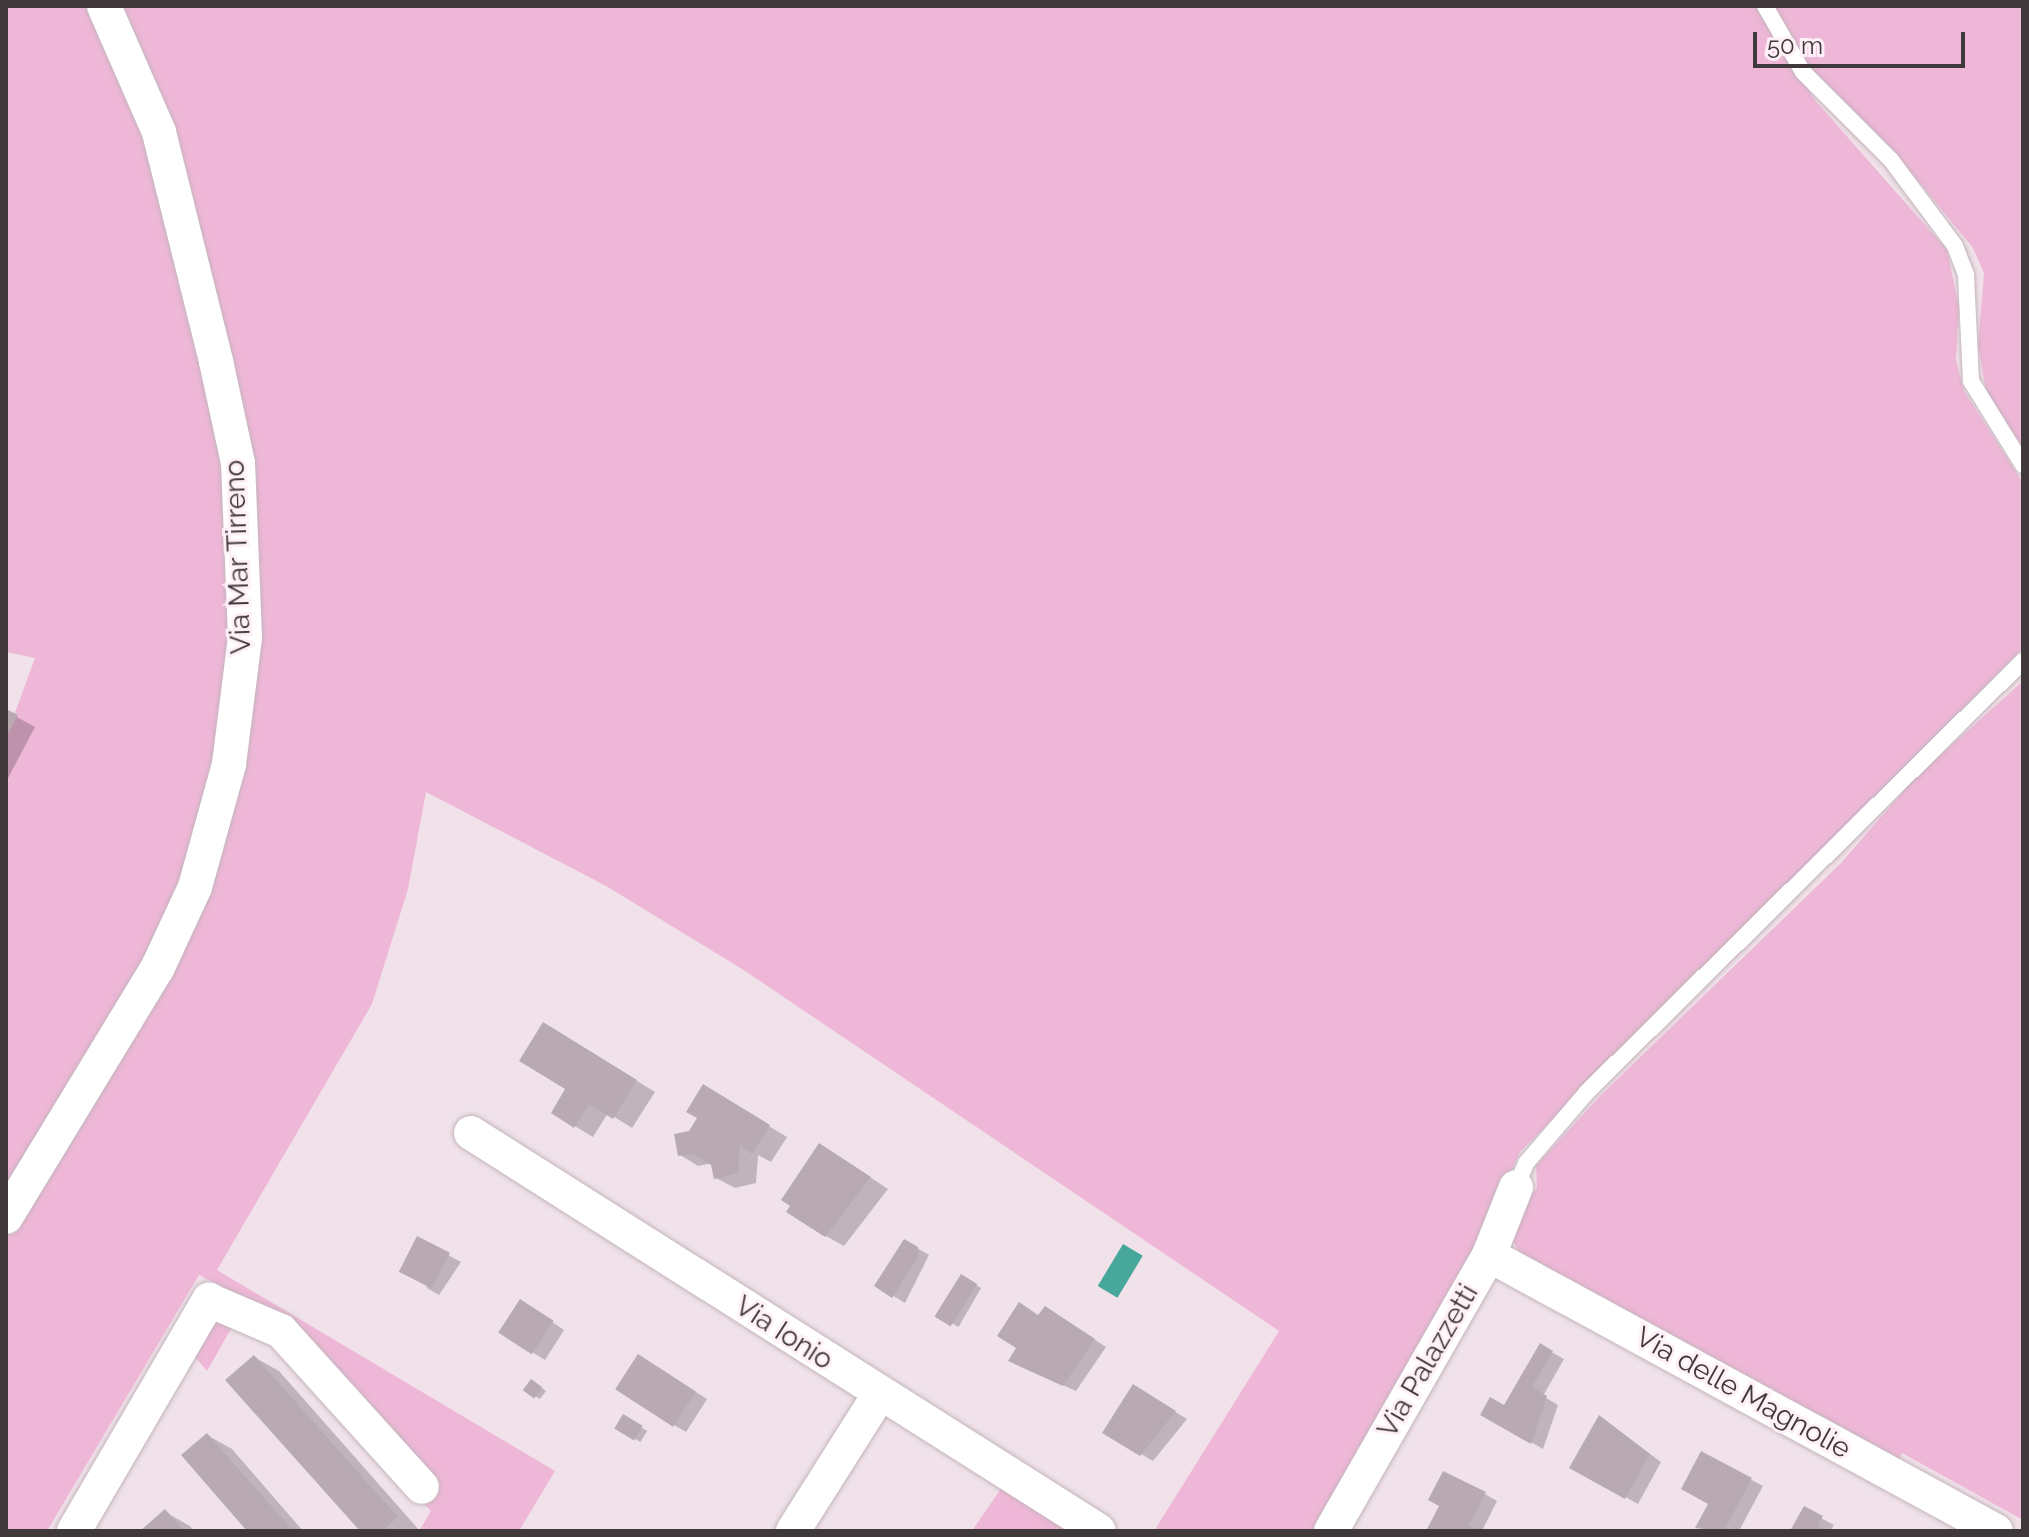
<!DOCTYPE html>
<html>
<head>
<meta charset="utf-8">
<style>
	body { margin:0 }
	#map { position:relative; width:2029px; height:1537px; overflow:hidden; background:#f1e2ea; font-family:Raleway,sans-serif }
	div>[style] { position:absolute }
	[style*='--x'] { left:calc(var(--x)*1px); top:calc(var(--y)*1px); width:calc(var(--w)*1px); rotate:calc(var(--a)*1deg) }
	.green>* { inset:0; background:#efb7d7 }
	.water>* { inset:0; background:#47a79b; transform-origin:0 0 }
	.shadow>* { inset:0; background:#0003; transform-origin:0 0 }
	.building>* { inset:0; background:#b9aab2; transform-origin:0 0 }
	.roads { filter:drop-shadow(0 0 2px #c4b5bd) drop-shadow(0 0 2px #c4b5bd) }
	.lane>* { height:16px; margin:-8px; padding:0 8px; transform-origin:8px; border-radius:8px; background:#fff }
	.street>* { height:34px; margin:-17px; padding:0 17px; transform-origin:17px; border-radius:17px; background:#fff }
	span { translate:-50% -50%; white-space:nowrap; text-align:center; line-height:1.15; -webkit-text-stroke:6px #ffeff7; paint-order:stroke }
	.street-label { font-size:28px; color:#3f393c }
	.frame { position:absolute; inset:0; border:8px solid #3f393c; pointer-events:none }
	.scale { position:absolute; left:1753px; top:32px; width:212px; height:36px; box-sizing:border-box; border:4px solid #3f393c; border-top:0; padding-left:10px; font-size:24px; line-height:28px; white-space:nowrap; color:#3f393c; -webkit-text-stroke:6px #ffeff7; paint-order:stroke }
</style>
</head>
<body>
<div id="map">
	<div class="green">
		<i style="clip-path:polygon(6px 6px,93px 6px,137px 105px,226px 462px,231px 644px,204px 809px,157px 946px,6px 1199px,6px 737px,35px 658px,6px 652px)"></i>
		<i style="clip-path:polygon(118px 6px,1756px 6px,1814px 99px,1947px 250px,1959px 307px,1956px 360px,1964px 391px,2023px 483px,2023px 648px,1520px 1152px,1461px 1281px,1316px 1531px,1154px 1531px,1279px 1331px,742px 969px,606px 886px,426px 792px,408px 889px,372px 1004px,217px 1270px,555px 1471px,519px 1531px,419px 1531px,431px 1511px,424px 1504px,438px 1491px,292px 1324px,199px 1275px,47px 1531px,6px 1531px,6px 1235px,178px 953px,256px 588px)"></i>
		<i style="clip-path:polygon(1774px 6px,2023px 6px,2023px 451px,1986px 391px,1978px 344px,1984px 273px,1973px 248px,1897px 155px,1812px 72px)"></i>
		<i style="clip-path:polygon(2023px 681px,2023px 1520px,1902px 1453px,1899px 1461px,1521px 1255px,1512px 1240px,1521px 1206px,1537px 1188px,1536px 1166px,1599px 1097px,1841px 863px,1915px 778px)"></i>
		<i style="clip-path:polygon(220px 1315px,235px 1322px,207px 1371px,194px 1356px)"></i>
		<i style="clip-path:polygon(1004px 1484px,1075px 1531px,972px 1531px)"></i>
	</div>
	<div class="water">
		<i style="left:1123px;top:1244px;width:23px;height:49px;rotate:31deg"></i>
	</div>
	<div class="shadow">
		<i style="clip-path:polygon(6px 711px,35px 727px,6px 782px)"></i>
		<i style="clip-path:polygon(562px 1035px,655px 1092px,632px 1128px,608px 1113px,593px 1137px,553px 1113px,568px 1089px)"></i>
		<i style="clip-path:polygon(703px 1087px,787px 1137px,771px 1162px,758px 1155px,756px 1183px,735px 1188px,716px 1178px,713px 1163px,698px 1166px,680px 1155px,699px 1118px)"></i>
		<i style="clip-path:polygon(838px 1156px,888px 1189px,844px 1246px,826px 1236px)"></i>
		<i style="clip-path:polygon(418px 1239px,461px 1262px,439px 1295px,427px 1288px)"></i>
		<i style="clip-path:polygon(905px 1241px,929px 1255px,905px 1303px,877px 1286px)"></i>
		<i style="left:962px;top:1277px;width:22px;height:45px;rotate:30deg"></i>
		<i style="clip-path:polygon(533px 1309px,564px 1330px,545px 1360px,501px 1333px)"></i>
		<i style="clip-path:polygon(1057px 1315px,1106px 1347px,1076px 1391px,1023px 1367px,1040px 1317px)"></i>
		<i style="clip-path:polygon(1541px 1346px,1564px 1359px,1543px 1396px,1558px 1405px,1543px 1449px,1483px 1414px,1505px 1408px)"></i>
		<i style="clip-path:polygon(254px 1357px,279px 1371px,420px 1531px,362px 1531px)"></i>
		<i style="clip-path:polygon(650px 1363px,707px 1399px,686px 1432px,674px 1425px)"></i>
		<i style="clip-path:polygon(537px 1384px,546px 1391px,540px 1399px,535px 1396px)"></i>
		<i style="clip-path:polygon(1134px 1387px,1187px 1419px,1153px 1461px,1105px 1433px)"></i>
		<i style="left:624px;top:1417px;width:27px;height:13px;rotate:31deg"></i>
		<i style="clip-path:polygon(1611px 1425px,1661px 1462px,1638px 1504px,1572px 1467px)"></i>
		<i style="clip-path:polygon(207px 1435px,232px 1449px,303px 1531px,250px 1531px)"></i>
		<i style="clip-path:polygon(1702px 1454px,1763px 1486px,1739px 1531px,1698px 1527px,1710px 1503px)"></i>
		<i style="clip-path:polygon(1485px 1494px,1497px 1501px,1482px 1531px,1429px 1531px)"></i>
		<i style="clip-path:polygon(1804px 1509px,1834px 1525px,1830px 1531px,1792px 1531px)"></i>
		<i style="clip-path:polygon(165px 1512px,190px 1526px,194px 1531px,143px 1531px)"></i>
	</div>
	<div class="building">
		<i style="clip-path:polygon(6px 709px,18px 715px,6px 737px)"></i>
		<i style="clip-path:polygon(543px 1022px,637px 1080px,613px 1119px,589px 1104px,574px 1128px,551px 1113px,565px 1089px,519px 1061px)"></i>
		<i style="clip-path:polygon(703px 1084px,770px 1125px,752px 1154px,740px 1146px,738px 1173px,714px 1179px,711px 1165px,693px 1154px,678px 1156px,674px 1134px,689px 1131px,697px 1118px,686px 1112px)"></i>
		<i style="clip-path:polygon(819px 1143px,871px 1177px,825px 1237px,786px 1212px,790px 1206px,781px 1200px)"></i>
		<i style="left:417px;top:1236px;width:37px;height:40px;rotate:27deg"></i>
		<i style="clip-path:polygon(904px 1239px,918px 1247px,918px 1257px,892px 1298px,874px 1286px)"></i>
		<i style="left:961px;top:1274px;width:19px;height:50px;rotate:32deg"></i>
		<i style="left:520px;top:1299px;width:40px;height:40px;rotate:33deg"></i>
		<i style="clip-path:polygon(1019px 1302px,1038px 1315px,1045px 1306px,1095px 1339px,1063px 1386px,1008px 1361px,1016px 1348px,997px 1336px)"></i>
		<i style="clip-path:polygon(1540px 1343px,1553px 1351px,1532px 1387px,1547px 1396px,1531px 1444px,1480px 1415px,1490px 1397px,1504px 1405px)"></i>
		<i style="left:638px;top:1354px;width:69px;height:42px;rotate:33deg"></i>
		<i style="clip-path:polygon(254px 1355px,398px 1517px,382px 1531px,360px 1531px,225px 1380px)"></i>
		<i style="left:531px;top:1379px;width:14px;height:14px;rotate:36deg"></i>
		<i style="clip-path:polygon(1133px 1384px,1176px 1411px,1140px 1456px,1102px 1433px)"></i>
		<i style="left:623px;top:1414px;width:23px;height:17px;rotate:31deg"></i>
		<i style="clip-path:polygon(1599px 1415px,1650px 1454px,1625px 1499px,1569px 1468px)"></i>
		<i style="clip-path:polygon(207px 1433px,280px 1516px,293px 1531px,247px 1531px,181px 1455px)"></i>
		<i style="clip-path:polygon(1701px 1451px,1752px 1478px,1724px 1531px,1695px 1528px,1708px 1504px,1681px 1489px)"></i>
		<i style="clip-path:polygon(1443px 1471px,1486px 1492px,1469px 1525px,1480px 1531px,1426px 1531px,1439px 1506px,1428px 1500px)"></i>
		<i style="clip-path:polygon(1804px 1506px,1823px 1516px,1817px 1526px,1826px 1531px,1790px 1531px)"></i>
		<i style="clip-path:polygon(165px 1509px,184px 1531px,140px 1531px)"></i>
	</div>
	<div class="roads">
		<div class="lane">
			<i style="--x:1765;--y:6;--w:76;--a:60.1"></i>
			<i style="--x:1803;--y:72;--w:124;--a:45"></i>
			<i style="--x:1891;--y:160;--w:107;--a:53.3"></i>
			<i style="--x:1955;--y:246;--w:31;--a:69"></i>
			<i style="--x:1966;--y:275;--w:106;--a:87.3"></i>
			<i style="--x:1971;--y:381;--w:99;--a:58.2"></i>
			<i style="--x:1516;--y:1187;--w:26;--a:-67"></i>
			<i style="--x:1526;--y:1163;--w:94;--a:-49.3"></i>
			<i style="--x:1587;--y:1092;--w:613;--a:-44.67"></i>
		</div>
		<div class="street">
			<i style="--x:471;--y:1133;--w:743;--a:32.36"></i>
			<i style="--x:6;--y:1217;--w:290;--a:-58.7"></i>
			<i style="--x:157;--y:969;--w:90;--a:-65.1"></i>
			<i style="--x:195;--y:887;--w:128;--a:-74.5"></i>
			<i style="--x:229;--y:764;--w:128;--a:-82.8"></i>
			<i style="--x:245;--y:637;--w:174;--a:-92.3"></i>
			<i style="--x:238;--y:463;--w:104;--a:-102.2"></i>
			<i style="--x:216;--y:361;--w:236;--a:-104"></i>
			<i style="--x:159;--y:132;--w:137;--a:-113.6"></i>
			<i style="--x:1489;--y:1255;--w:577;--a:28.56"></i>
			<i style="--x:74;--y:1531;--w:268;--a:-59.7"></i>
			<i style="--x:209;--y:1300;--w:78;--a:23.3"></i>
			<i style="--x:281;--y:1331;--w:210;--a:47.9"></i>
			<i style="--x:793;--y:1531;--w:161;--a:-57.7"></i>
			<i style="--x:1331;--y:1531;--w:318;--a:-60.2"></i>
			<i style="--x:1489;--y:1255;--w:73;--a:-68.3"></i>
		</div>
	</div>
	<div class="street-label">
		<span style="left:238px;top:557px;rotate:-92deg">Via Mar Tirreno</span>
		<span style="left:784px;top:1333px;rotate:33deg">Via Ionio</span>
		<span style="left:1428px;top:1361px;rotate:-60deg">Via Palazzetti</span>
		<span style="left:1743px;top:1393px;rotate:29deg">Via delle Magnolie</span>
	</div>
	<div class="frame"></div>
	<div class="scale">50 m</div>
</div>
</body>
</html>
